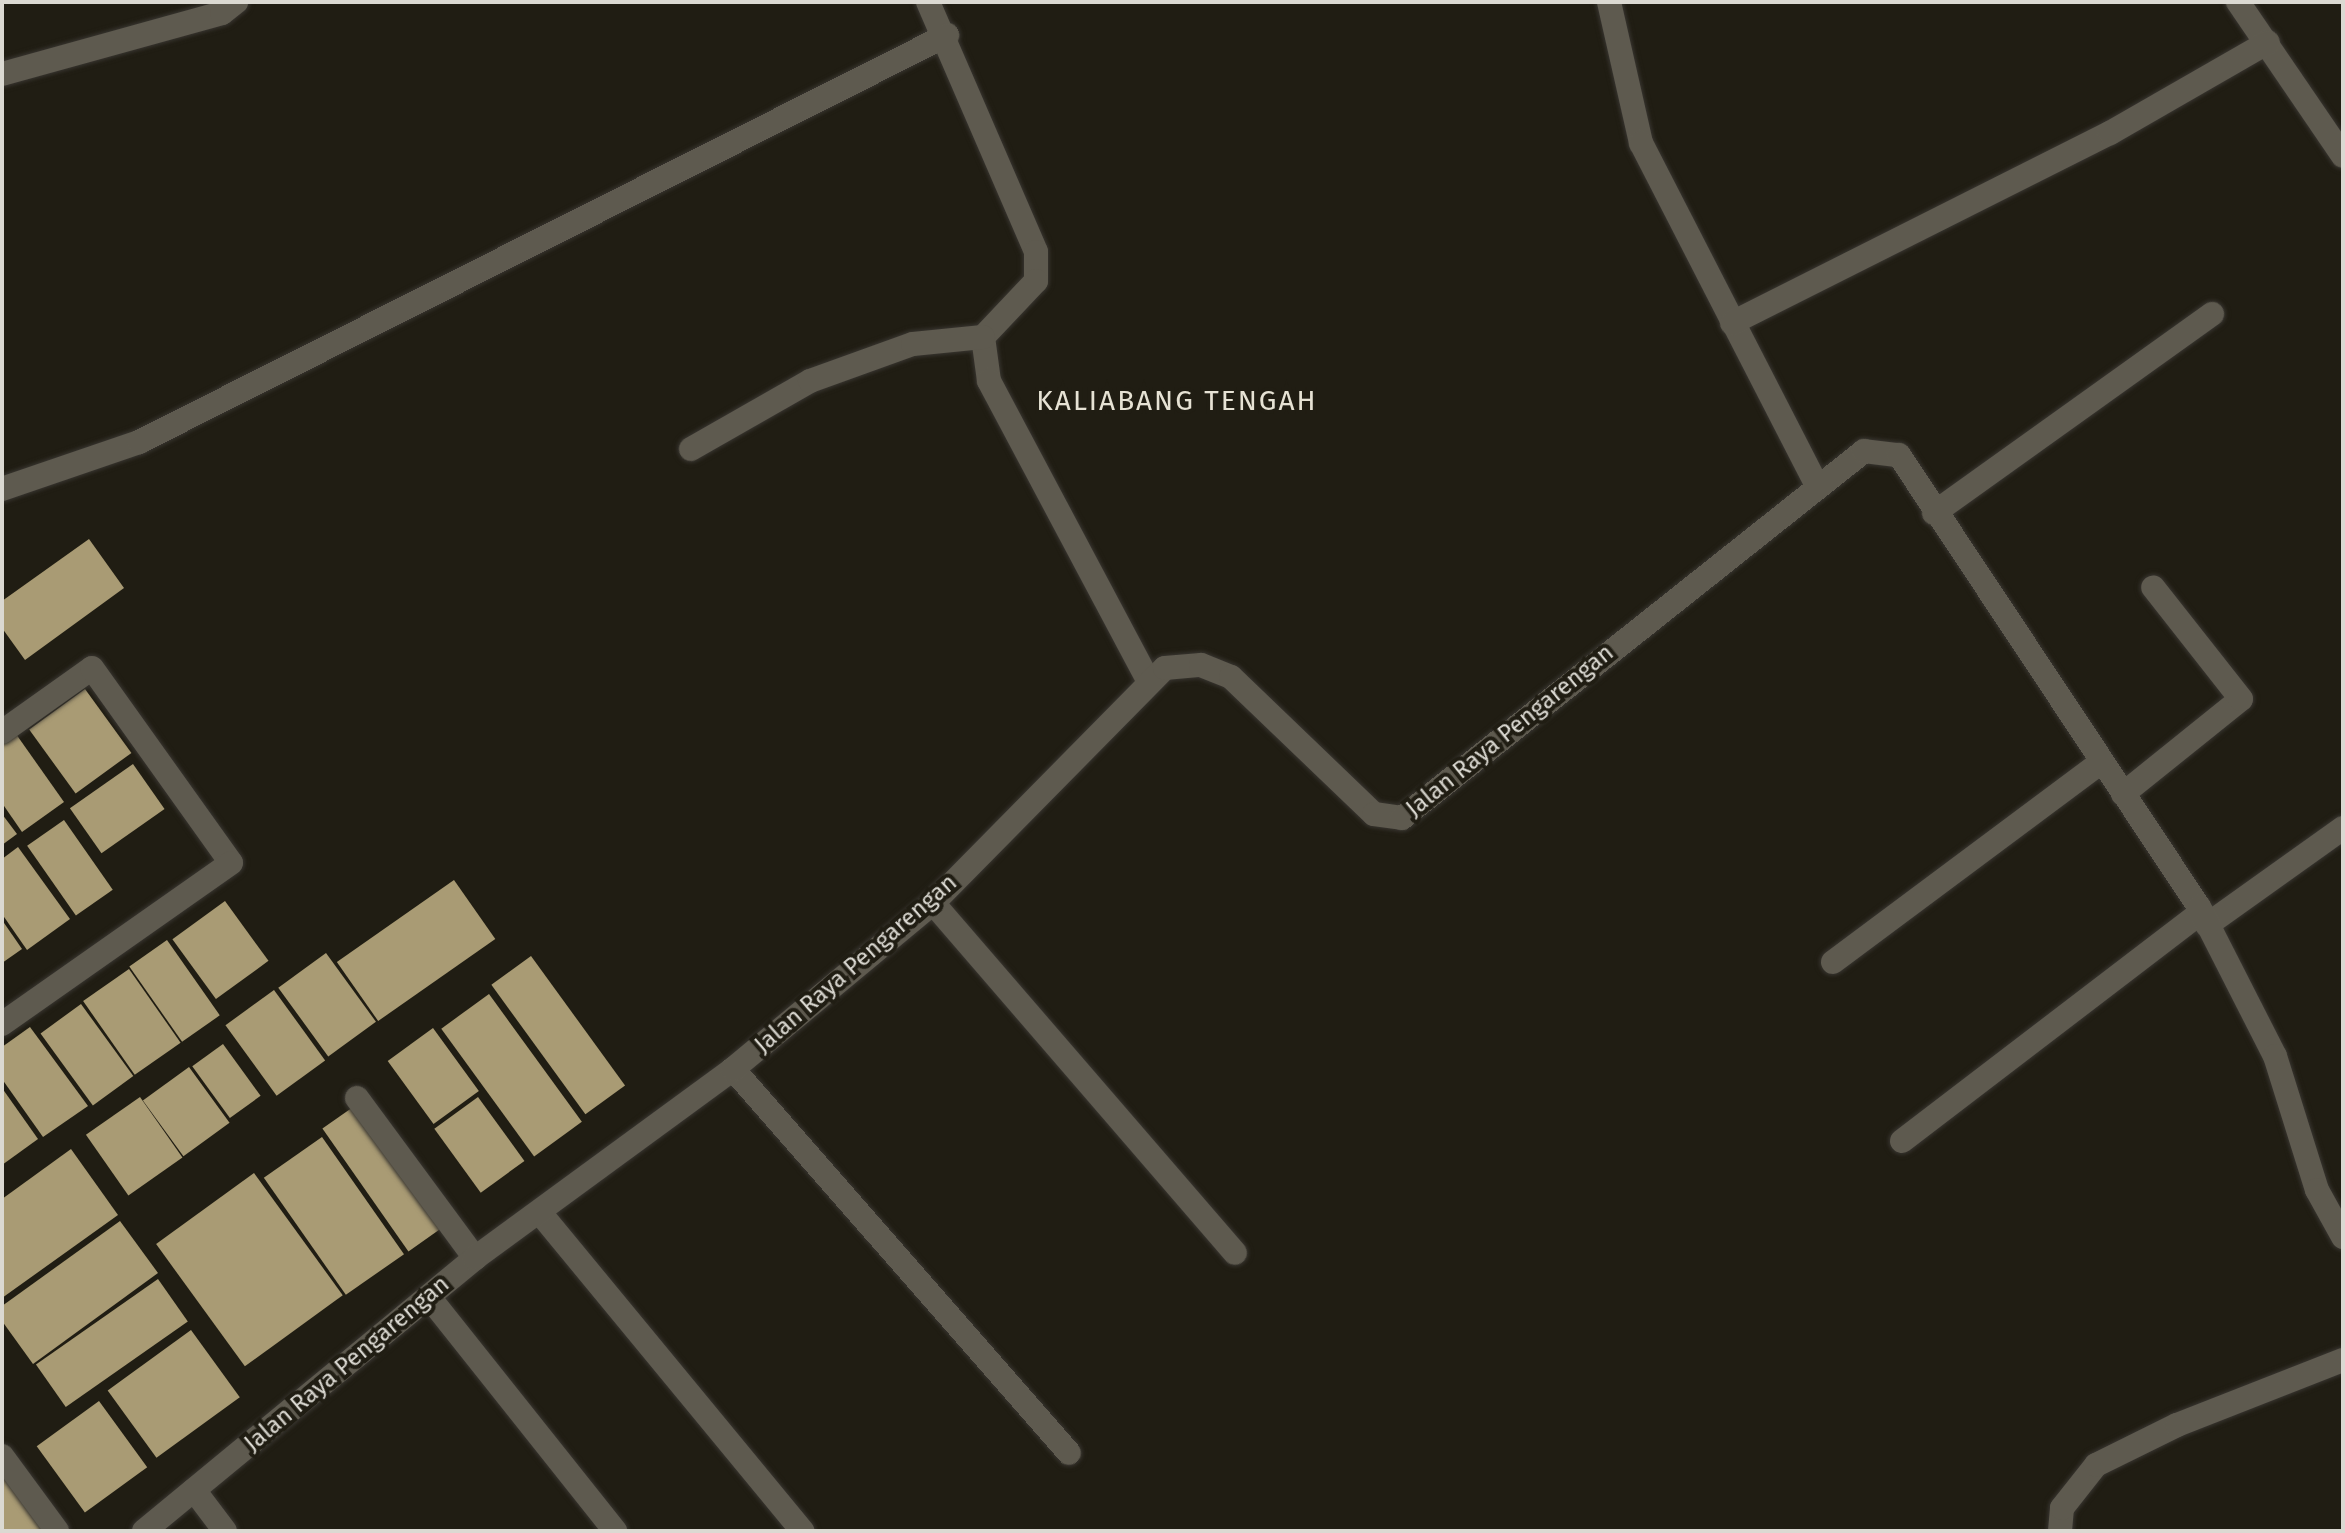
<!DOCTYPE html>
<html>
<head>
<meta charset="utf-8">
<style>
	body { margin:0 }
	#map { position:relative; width:2345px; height:1533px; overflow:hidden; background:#201d13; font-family:"Fira Sans",sans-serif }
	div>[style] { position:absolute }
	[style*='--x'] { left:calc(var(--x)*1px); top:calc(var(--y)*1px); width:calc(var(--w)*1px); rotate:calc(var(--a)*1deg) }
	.building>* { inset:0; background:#a99b74; transform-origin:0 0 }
	.roads { filter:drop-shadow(0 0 2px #383530) drop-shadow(0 0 2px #383530) }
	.lane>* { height:24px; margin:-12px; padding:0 12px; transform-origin:12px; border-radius:12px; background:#5e5a4f }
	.street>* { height:24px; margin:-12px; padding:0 12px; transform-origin:12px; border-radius:12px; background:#5e5a4f }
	span { translate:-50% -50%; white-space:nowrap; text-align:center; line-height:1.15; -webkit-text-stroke:8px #201d13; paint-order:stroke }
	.street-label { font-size:24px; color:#dbd9d2 }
	.quarter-label { font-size:28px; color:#e6e2d4; letter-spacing:2px }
	.frame { position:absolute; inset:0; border:4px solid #dbd9d2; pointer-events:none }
</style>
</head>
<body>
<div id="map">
	<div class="building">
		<i style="clip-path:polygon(89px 539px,124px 588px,25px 660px,2px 628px,2px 601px)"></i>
		<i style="left:85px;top:689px;width:79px;height:69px;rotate:54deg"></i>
		<i style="clip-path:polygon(16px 734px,64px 802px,22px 832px,2px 803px,2px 743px)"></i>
		<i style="left:133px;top:764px;width:55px;height:77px;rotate:55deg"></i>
		<i style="clip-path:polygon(2px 814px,17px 834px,2px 845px)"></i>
		<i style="left:64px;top:820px;width:85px;height:45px;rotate:55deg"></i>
		<i style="clip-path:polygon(18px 847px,70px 919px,27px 950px,2px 914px,2px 859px)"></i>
		<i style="left:454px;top:880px;width:72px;height:143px;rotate:55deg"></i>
		<i style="left:225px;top:901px;width:74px;height:65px;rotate:54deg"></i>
		<i style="clip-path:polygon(2px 920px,22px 949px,2px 963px)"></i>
		<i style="left:167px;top:940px;width:92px;height:46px;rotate:55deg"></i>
		<i style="left:326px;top:953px;width:85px;height:59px;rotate:54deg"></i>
		<i style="left:531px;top:956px;width:160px;height:49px;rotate:54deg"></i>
		<i style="left:129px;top:969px;width:90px;height:56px;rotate:55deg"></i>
		<i style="left:274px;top:990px;width:87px;height:60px;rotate:54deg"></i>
		<i style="left:489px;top:994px;width:158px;height:59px;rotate:54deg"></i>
		<i style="left:81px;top:1004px;width:89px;height:50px;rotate:54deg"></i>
		<i style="clip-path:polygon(30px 1027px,88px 1106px,43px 1137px,2px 1079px,2px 1047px)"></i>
		<i style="left:433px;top:1028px;width:78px;height:56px;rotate:54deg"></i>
		<i style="left:223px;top:1044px;width:64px;height:38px;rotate:54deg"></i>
		<i style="left:189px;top:1067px;width:69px;height:57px;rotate:54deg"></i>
		<i style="clip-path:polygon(2px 1088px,38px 1139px,2px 1165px)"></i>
		<i style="left:140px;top:1097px;width:74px;height:66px;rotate:55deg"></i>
		<i style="left:478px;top:1097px;width:79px;height:54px;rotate:54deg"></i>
		<i style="left:356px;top:1105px;width:150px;height:41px;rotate:55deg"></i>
		<i style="left:322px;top:1137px;width:143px;height:71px;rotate:55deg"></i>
		<i style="clip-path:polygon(71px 1149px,118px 1215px,2px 1298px,2px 1199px)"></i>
		<i style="left:254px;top:1173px;width:151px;height:121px;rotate:54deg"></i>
		<i style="clip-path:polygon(120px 1221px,158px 1273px,33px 1364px,2px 1321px,2px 1306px)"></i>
		<i style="left:158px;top:1279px;width:52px;height:149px;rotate:55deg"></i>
		<i style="left:191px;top:1330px;width:83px;height:103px;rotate:54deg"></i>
		<i style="left:99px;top:1401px;width:82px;height:77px;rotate:54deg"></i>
		<i style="clip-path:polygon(2px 1468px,47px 1531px,2px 1531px)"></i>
	</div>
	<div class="roads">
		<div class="lane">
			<i style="--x:1934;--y:513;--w:342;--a:-35.6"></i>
			<i style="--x:2123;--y:794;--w:151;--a:-38.8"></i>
			<i style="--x:2241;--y:699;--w:142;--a:-128.2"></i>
			<i style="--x:2207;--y:925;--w:167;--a:-35.5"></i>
			<i style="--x:1833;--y:962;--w:334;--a:-36.7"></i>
			<i style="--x:1902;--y:1141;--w:377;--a:-37.4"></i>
		</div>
		<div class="street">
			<i style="--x:928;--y:2;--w:272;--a:66.6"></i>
			<i style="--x:1036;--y:252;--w:29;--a:90"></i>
			<i style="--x:1036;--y:281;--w:77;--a:133.4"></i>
			<i style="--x:983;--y:337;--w:44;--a:82.2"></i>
			<i style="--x:989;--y:381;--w:341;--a:62"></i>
			<i style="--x:1609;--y:2;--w:145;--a:77.2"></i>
			<i style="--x:1641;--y:143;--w:382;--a:62.8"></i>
			<i style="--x:2238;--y:2;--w:186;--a:55.7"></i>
			<i style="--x:2;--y:74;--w:228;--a:-15.5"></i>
			<i style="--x:222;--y:13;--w:18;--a:-38"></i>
			<i style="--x:1732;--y:323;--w:423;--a:-26.7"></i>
			<i style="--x:2110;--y:133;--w:182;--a:-29.9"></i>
			<i style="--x:691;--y:449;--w:137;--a:-29.7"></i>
			<i style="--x:810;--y:381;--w:109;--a:-19.8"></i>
			<i style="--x:913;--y:344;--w:70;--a:-5.7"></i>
			<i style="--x:2;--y:489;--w:145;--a:-18.9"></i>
			<i style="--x:139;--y:442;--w:905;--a:-26.73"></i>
			<i style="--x:2;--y:732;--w:110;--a:-35.4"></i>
			<i style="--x:92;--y:668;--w:239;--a:54.5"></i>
			<i style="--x:231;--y:863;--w:280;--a:144.9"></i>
			<i style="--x:933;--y:903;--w:462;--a:49.2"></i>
			<i style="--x:733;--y:1069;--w:510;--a:48.81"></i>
			<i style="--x:357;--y:1098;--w:199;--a:53.6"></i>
			<i style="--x:541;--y:1214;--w:411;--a:50.5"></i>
			<i style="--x:429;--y:1297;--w:299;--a:51.5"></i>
			<i style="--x:2;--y:1456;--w:93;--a:53.7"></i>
			<i style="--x:194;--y:1490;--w:51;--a:52.9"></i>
			<i style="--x:144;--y:1531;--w:429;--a:-39.5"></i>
			<i style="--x:475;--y:1258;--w:320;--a:-36.2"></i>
			<i style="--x:733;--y:1069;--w:260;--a:-39.7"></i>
			<i style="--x:933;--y:903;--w:330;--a:-45.4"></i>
			<i style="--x:1165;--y:668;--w:36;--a:-5"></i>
			<i style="--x:1201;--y:665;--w:32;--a:22"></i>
			<i style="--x:1231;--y:677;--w:198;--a:43.8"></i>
			<i style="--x:1374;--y:814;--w:28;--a:8"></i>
			<i style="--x:1402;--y:818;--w:590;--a:-38.46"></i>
			<i style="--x:1864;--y:451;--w:35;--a:7"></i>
			<i style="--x:1899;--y:455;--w:542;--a:56.43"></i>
			<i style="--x:2199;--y:907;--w:167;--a:63"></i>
			<i style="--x:2275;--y:1056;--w:140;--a:72.6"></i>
			<i style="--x:2317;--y:1190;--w:54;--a:61"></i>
			<i style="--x:2060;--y:1531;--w:23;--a:-85"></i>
			<i style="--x:2062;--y:1508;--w:55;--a:-51.7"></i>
			<i style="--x:2096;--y:1465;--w:90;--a:-26.3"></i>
			<i style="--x:2177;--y:1425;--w:178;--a:-21.4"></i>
		</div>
	</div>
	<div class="street-label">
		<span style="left:1510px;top:731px;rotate:-39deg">Jalan Raya Pengarengan</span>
		<span style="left:856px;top:964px;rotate:-41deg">Jalan Raya Pengarengan</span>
		<span style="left:347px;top:1364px;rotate:-40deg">Jalan Raya Pengarengan</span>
	</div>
	<div class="quarter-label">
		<span style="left:1177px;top:401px">KALIABANG TENGAH</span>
	</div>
	<div class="frame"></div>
</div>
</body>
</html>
